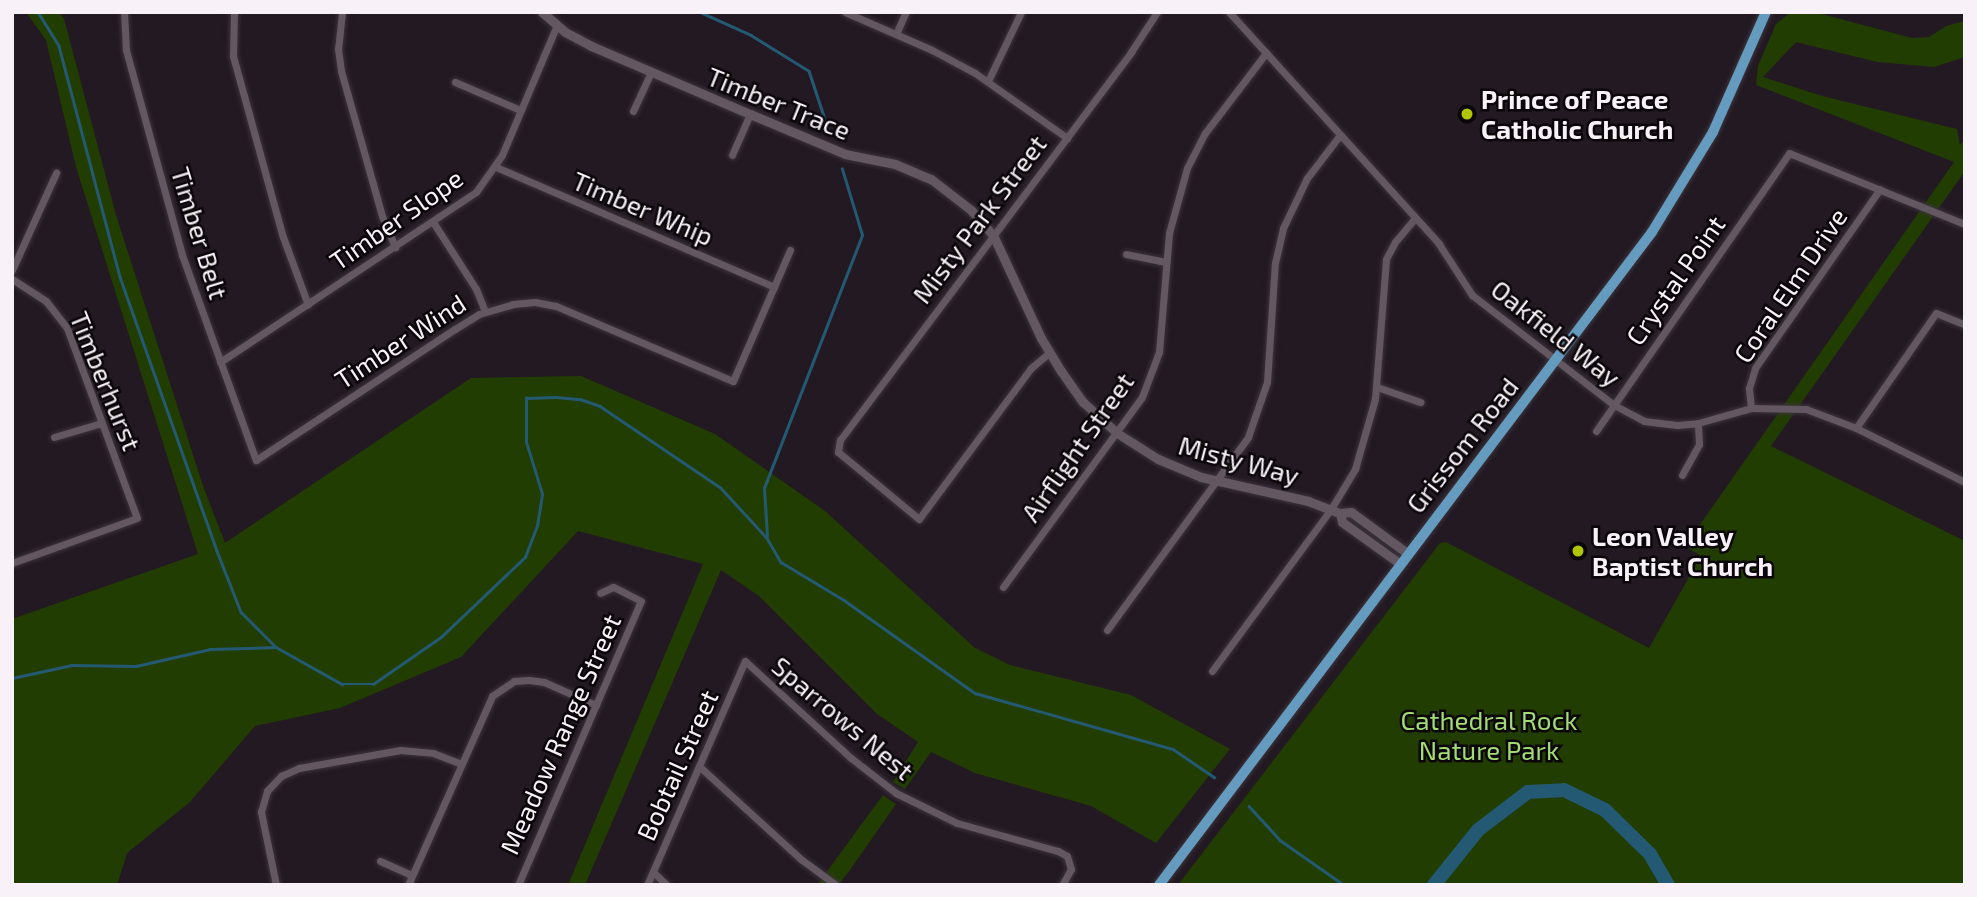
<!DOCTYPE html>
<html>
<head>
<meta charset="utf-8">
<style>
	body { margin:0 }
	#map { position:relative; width:1977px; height:897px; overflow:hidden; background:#231923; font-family:"Exo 2",sans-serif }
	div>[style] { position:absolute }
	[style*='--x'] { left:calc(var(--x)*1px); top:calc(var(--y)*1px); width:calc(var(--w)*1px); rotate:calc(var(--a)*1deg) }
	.green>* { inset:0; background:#223d01 }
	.stream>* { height:2.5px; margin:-1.25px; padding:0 1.25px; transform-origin:1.25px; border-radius:1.25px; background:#245973 }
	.river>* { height:14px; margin:-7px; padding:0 7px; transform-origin:7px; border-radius:7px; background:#245973 }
	.roads { filter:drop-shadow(0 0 2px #3b343b) drop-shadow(0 0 2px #3b343b) }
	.minor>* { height:7px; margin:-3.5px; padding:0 3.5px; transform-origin:3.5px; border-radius:3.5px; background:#635762 }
	.tertiary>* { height:9px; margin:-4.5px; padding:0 4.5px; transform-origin:4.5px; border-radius:4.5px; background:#635762 }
	.primary>* { height:10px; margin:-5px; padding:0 5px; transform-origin:5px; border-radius:5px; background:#649bbe }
	.dots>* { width:19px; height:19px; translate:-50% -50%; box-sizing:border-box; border:4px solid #0a0609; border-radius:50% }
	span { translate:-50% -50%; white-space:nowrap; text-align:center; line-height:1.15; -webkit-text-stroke:5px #0a0609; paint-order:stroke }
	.poi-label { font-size:26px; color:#f8f1f7; font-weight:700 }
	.left { translate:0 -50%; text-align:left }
	.street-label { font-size:26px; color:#f8f1f7 }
	.park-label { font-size:26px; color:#a2db74 }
	.frame { position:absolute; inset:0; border:14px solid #f8f1f7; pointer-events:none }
</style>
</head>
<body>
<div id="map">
	<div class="green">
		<i style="clip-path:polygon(26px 12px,59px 12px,64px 19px,116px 215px,203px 486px,225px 543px,471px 378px,581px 376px,715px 434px,825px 511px,975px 648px,1010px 665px,1131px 695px,1230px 749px,1156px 843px,1091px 806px,975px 773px,931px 752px,905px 789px,893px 782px,918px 742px,877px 714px,759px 596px,721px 570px,585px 885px,568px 885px,703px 564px,578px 531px,461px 657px,340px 708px,255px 726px,190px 802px,127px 853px,117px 885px,12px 885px,12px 619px,198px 554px,76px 167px,46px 40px)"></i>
		<i style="clip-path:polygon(1791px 12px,1814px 12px,1912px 38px,1929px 37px,1946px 26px,1965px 21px,1965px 57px,1934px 67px,1877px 62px,1796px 42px,1763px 77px,1822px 96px,1957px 129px,1960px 145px,1965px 139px,1965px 171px,1771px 446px,1965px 541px,1965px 885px,1178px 885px,1440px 543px,1446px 542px,1649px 648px,1701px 556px,1685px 546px,1954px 162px,1756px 85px,1758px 66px,1776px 24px)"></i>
		<i style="clip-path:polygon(883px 795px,896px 804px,850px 870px,838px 885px,817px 885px)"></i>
	</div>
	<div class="stream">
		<i style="--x:38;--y:12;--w:40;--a:58"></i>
		<i style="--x:59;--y:46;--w:239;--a:75.2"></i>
		<i style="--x:120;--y:277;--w:291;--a:70.5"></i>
		<i style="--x:217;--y:551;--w:66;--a:68.5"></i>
		<i style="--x:241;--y:612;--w:48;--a:45"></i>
		<i style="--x:700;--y:12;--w:56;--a:24.3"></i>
		<i style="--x:751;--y:35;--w:68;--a:31.8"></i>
		<i style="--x:809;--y:71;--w:66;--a:71.6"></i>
		<i style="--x:767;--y:536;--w:48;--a:-93.6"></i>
		<i style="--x:764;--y:488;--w:271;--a:-68.8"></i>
		<i style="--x:862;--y:235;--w:69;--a:-106.9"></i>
		<i style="--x:12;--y:678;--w:61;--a:-12.2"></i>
		<i style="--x:72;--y:665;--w:64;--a:0.9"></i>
		<i style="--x:136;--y:666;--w:76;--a:-12.9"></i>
		<i style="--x:210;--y:649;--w:66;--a:-1.7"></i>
		<i style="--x:276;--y:647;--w:76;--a:29.3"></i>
		<i style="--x:342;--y:684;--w:31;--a:0"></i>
		<i style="--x:373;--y:684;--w:83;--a:-34.7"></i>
		<i style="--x:441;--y:637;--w:116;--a:-43.6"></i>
		<i style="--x:525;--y:557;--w:33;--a:-69"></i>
		<i style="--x:537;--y:526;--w:32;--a:-81"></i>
		<i style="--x:542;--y:494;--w:54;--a:-107.1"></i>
		<i style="--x:526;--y:442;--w:44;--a:-90"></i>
		<i style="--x:526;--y:398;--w:30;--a:-2"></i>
		<i style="--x:556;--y:397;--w:24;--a:5"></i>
		<i style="--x:580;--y:399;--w:21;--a:19"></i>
		<i style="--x:600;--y:406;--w:146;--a:34.1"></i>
		<i style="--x:721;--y:488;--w:68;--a:47.4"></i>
		<i style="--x:767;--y:538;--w:28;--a:60"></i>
		<i style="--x:781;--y:562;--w:74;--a:31.1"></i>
		<i style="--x:844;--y:600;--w:161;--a:35.4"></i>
		<i style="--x:975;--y:693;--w:206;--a:15.8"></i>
		<i style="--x:1173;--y:749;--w:50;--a:34.3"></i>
		<i style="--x:1249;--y:806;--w:46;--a:47.6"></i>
		<i style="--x:1280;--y:840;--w:78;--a:35.1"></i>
	</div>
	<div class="river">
		<i style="--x:1434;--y:885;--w:70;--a:-51.3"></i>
		<i style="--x:1478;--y:830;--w:63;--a:-37.2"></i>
		<i style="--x:1528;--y:792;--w:36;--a:-3"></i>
		<i style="--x:1564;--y:790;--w:46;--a:26"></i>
		<i style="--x:1605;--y:810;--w:63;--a:44.4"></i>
		<i style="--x:1650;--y:854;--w:36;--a:60"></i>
	</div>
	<div class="roads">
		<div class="minor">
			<i style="--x:124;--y:12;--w:38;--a:87"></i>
			<i style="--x:126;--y:50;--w:213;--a:74.7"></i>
			<i style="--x:182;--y:255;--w:218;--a:70.2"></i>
			<i style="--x:256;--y:460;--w:238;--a:-33.4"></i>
			<i style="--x:455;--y:329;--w:28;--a:-32"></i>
			<i style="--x:479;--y:314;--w:35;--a:-16"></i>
			<i style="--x:513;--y:304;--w:22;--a:-5"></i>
			<i style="--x:535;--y:302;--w:21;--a:11"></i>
			<i style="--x:556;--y:306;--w:192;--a:23"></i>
			<i style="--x:733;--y:381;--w:143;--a:-66.5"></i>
			<i style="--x:234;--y:12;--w:44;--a:91.3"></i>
			<i style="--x:233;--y:56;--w:188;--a:74.6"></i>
			<i style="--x:283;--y:237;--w:72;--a:69.8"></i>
			<i style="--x:342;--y:12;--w:37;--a:96"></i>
			<i style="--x:338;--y:49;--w:22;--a:82"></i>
			<i style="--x:341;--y:71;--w:151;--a:74.2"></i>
			<i style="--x:382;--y:216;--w:34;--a:67"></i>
			<i style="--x:845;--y:12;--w:95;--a:23.6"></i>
			<i style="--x:932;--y:50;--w:49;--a:28.1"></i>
			<i style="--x:975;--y:73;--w:113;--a:35.2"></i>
			<i style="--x:1229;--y:12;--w:313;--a:47.8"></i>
			<i style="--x:1439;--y:244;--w:61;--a:57.1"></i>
			<i style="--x:1472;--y:295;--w:180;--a:37.8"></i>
			<i style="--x:1614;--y:405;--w:34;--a:28"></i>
			<i style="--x:1644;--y:421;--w:33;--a:7"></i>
			<i style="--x:1677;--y:425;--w:21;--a:-5"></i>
			<i style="--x:1698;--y:423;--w:55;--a:-15.8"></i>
			<i style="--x:1751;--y:408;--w:55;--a:1"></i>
			<i style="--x:1806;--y:409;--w:53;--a:20.8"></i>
			<i style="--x:1856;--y:428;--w:122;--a:26.4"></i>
			<i style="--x:896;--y:34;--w:24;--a:-66"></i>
			<i style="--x:988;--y:81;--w:76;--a:-64.4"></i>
			<i style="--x:455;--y:82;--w:71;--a:23.3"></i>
			<i style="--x:633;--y:111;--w:43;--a:-65.2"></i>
			<i style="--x:732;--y:155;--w:45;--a:-66.3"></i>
			<i style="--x:496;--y:167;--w:303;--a:23.3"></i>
			<i style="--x:433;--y:222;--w:80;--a:57.3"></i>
			<i style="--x:476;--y:289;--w:24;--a:68"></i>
			<i style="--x:1126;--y:254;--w:41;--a:11.3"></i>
			<i style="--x:12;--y:270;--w:107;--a:-65.6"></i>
			<i style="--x:12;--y:279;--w:40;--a:32.9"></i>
			<i style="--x:46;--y:301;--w:34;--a:52"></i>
			<i style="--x:67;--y:328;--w:202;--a:69.8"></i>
			<i style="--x:137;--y:518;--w:133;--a:160.2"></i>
			<i style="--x:1050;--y:352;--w:25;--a:140"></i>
			<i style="--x:1031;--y:368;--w:188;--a:126.6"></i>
			<i style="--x:919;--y:519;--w:105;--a:-140.4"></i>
			<i style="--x:838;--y:452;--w:12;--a:-81"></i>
			<i style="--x:840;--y:440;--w:485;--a:-53.1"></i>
			<i style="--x:1131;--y:52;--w:48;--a:-57"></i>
			<i style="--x:220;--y:362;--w:307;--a:-33.6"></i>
			<i style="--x:476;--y:192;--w:45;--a:-54.9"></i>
			<i style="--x:502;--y:155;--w:141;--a:-67.1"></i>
			<i style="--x:1377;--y:387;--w:46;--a:19.2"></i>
			<i style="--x:1751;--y:408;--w:20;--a:-96"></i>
			<i style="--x:1749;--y:388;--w:21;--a:-73"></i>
			<i style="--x:1755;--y:368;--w:218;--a:-55.1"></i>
			<i style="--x:1856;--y:428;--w:140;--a:-55.2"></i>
			<i style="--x:1936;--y:313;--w:31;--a:22"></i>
			<i style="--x:1596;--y:431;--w:338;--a:-55.2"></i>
			<i style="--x:1789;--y:153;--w:190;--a:22"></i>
			<i style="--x:54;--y:437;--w:50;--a:-16.3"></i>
			<i style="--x:1682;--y:475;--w:35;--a:-61"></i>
			<i style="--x:1699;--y:444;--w:21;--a:-93"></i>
			<i style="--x:1003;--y:587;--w:235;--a:-53.8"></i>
			<i style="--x:1142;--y:397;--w:48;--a:-69.3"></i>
			<i style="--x:1159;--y:352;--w:119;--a:-85.2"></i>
			<i style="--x:1169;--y:233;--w:67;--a:-74.5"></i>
			<i style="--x:1187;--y:168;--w:39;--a:-63"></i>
			<i style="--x:1205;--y:133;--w:101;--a:-52.7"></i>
			<i style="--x:1107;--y:630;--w:239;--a:-53.8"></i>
			<i style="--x:1248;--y:437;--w:58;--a:-70.9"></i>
			<i style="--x:1267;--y:382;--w:119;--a:-86.2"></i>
			<i style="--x:1275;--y:263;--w:36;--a:-77"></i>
			<i style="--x:1283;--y:228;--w:55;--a:-64.4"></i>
			<i style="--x:1307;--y:178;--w:54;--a:-52.5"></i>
			<i style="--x:1212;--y:671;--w:201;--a:-53.7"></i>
			<i style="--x:1331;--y:509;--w:47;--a:-59"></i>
			<i style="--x:1355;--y:469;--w:73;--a:-74.1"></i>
			<i style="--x:1375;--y:399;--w:140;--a:-85.5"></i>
			<i style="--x:1386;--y:259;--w:19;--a:-62"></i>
			<i style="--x:1395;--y:242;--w:31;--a:-50"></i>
			<i style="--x:700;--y:767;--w:138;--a:42.4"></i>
			<i style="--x:802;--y:860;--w:42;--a:36.3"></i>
			<i style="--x:380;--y:861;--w:35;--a:24"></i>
			<i style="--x:653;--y:872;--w:19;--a:43"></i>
			<i style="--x:276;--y:885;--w:75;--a:-101.6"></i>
			<i style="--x:261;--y:812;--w:22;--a:-74"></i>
			<i style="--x:267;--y:791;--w:21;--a:-47"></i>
			<i style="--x:281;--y:776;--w:20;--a:-24"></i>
			<i style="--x:299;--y:768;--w:103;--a:-10.1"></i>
			<i style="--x:400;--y:750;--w:33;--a:5"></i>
			<i style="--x:433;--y:753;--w:28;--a:21"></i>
			<i style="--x:408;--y:885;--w:207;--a:-66"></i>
			<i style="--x:492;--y:696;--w:27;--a:-34"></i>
			<i style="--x:514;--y:681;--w:15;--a:-4"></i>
			<i style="--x:529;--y:680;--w:15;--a:8"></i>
			<i style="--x:544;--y:682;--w:57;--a:23.9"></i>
			<i style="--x:518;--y:885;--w:309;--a:-66.6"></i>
			<i style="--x:641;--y:601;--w:31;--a:-153"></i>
			<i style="--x:613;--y:587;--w:14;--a:155"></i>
			<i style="--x:647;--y:885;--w:244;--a:-66.4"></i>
			<i style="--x:745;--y:661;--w:144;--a:42.5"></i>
			<i style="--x:851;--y:758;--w:57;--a:37.9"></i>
			<i style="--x:896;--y:793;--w:68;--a:26.2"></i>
			<i style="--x:957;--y:823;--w:105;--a:15.5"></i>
			<i style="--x:1058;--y:851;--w:10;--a:29"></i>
			<i style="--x:1067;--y:856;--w:14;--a:73"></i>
			<i style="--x:1071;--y:869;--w:18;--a:119"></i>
		</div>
		<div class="tertiary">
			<i style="--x:542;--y:12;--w:30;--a:41"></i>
			<i style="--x:565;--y:32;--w:30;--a:28"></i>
			<i style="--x:591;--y:46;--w:173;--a:23.2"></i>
			<i style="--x:750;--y:114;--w:103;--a:22.8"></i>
			<i style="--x:845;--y:154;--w:51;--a:11.3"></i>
			<i style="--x:895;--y:164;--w:39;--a:23"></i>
			<i style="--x:931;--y:179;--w:51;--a:37.8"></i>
			<i style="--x:971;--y:210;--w:33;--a:49"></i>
			<i style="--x:993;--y:235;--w:114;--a:65"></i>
			<i style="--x:1041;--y:338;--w:39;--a:59"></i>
			<i style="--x:1061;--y:371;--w:38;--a:55"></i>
			<i style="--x:1083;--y:402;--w:46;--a:42.4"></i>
			<i style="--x:1117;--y:433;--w:49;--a:32.4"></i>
			<i style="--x:1158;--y:459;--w:47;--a:22.7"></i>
			<i style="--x:1201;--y:477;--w:110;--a:12.6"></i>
			<i style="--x:1308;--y:501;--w:34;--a:21"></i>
			<i style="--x:1340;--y:513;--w:11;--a:-5"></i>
			<i style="--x:1351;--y:512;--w:69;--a:36.2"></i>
			<i style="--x:1340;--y:513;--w:9;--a:77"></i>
			<i style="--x:1342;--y:522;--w:70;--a:35.7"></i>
		</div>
		<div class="primary">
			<i style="--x:1159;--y:885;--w:818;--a:-52.95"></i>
			<i style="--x:1652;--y:232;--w:117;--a:-58.6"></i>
			<i style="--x:1713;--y:132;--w:131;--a:-66.2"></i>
		</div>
	</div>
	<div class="dots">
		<i style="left:1467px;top:114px;background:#b1c500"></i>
		<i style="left:1578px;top:551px;background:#b1c500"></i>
	</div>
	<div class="poi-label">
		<span class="left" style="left:1481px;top:114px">Prince of Peace<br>Catholic Church</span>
		<span class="left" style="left:1592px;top:551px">Leon Valley<br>Baptist Church</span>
	</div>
	<div class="street-label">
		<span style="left:779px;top:103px;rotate:22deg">Timber Trace</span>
		<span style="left:643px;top:208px;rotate:23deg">Timber Whip</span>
		<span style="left:396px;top:219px;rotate:-35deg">Timber Slope</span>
		<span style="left:979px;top:219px;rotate:-53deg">Misty Park Street</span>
		<span style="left:200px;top:233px;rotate:73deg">Timber Belt</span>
		<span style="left:1675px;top:280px;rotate:-55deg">Crystal Point</span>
		<span style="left:1790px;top:285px;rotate:-56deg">Coral Elm Drive</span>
		<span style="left:1556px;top:333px;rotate:38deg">Oakfield Way</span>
		<span style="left:400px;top:341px;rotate:-33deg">Timber Wind</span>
		<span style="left:106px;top:381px;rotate:68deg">Timberhurst</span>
		<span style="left:1462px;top:445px;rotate:-52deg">Grissom Road</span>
		<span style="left:1077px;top:447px;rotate:-55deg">Airflight Street</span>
		<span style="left:1239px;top:460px;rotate:15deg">Misty Way</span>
		<span style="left:843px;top:718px;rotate:40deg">Sparrows Nest</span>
		<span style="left:560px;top:734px;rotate:-66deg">Meadow Range Street</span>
		<span style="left:677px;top:765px;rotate:-66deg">Bobtail Street</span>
	</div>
	<div class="park-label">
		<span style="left:1489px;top:735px">Cathedral Rock<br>Nature Park</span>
	</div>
	<div class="frame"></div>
</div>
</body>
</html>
